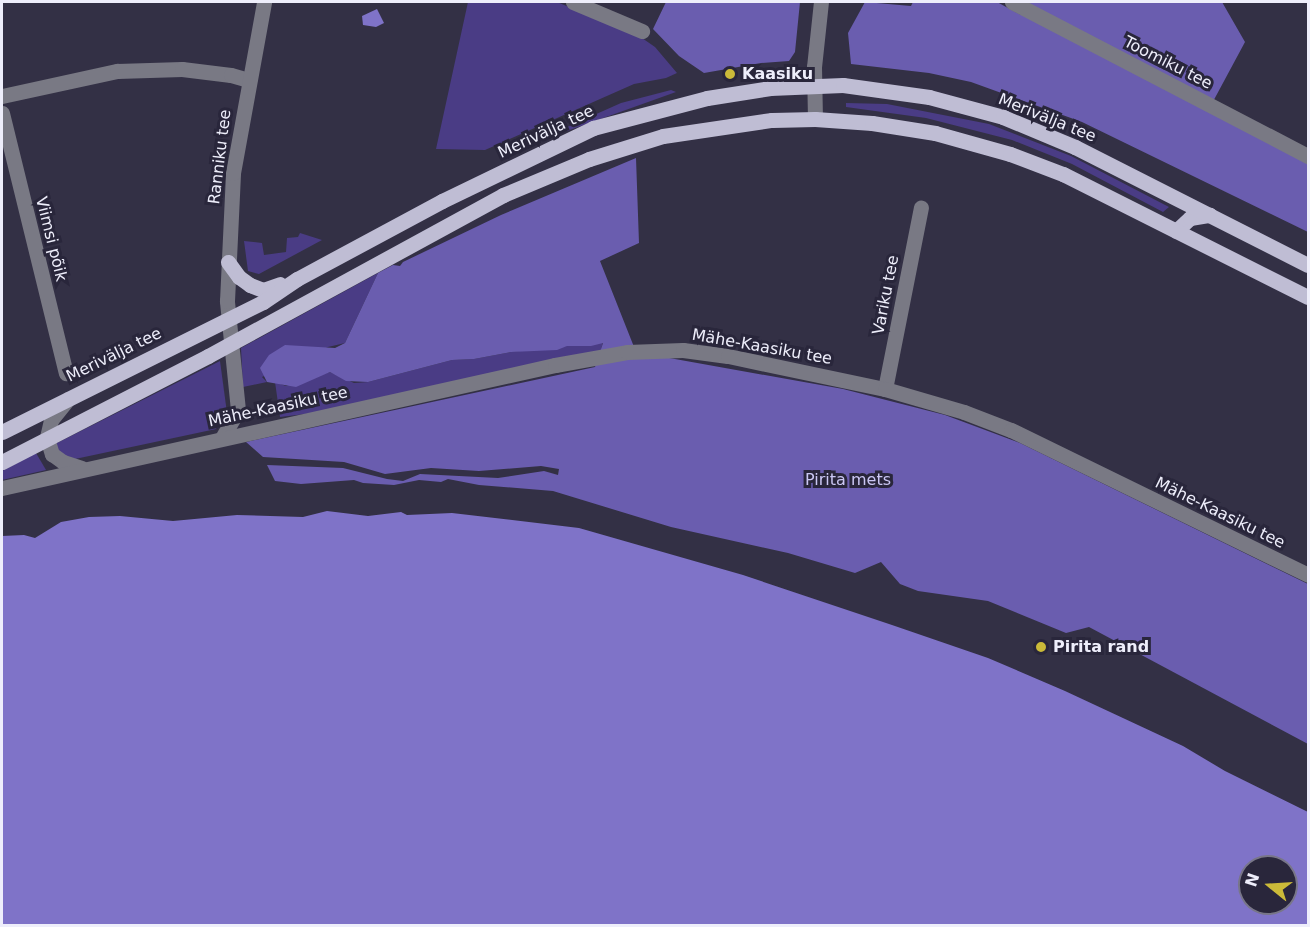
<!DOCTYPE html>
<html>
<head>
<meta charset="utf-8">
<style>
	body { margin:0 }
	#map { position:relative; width:1310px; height:927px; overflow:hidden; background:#333045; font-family:"DejaVu Sans",sans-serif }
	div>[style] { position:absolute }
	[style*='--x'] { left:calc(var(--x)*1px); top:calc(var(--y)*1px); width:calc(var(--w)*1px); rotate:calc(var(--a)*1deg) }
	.green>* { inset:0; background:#4a3c85 }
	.forest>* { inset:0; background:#6a5daf }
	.water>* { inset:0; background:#7f73c8 }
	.minor>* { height:15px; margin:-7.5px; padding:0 7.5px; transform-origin:7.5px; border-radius:7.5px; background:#797984 }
	.major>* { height:15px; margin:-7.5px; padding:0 7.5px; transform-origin:7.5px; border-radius:7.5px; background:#bfbdd4 }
	.dots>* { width:16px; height:16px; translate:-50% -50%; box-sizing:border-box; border:3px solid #29263b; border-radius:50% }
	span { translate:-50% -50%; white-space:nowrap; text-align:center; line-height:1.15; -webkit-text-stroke:6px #29263b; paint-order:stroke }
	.street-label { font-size:16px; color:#eeeefb }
	.poi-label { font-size:16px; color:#eeeefb; font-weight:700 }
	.left { translate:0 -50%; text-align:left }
	.park-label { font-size:16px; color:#cbc7f4 }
	.frame { position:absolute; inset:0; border:3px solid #eeeefb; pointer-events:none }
	.north { position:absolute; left:1238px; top:855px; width:60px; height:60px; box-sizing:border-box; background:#29263b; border:2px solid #787688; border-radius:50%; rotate:288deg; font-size:16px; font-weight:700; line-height:24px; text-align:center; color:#eeeefb }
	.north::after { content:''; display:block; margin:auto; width:21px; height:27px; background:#cbba39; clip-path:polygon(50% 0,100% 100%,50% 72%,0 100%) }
</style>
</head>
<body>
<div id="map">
	<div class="green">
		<i style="clip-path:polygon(468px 2px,557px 2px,642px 38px,655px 47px,677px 73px,666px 78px,634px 84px,485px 150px,436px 149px)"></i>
		<i style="clip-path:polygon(671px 90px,676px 92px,567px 131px,565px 128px,621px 103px)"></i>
		<i style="clip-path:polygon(846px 103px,887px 104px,989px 124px,1071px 156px,1169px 207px,1163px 212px,1072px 164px,1012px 140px,926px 118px,846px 107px)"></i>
		<i style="clip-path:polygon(300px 233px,322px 240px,259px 274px,248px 271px,244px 241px,262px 243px,264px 255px,286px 252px,287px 238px,298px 237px)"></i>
		<i style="clip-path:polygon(378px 273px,345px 343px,328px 347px,262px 377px,267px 382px,243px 387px,241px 348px)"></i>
		<i style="clip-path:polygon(603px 342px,600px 353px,322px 412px,280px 417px,275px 382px,286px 386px,330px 372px,354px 383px,368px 382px,452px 360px,474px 359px,511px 352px)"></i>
		<i style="clip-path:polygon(220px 361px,227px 413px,223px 423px,216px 429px,75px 459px,59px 453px,55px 444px)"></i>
		<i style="clip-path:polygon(36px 453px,46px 470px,2px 480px,2px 471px)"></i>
	</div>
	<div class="forest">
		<i style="clip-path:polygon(666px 2px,800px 2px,795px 52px,789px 61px,761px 63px,704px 73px,679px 56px,653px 29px)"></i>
		<i style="clip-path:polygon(865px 2px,911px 6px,913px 2px,997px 2px,1021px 15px,1031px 2px,1222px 2px,1245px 42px,1209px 109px,1308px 162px,1308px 232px,1082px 122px,971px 82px,929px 73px,851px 64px,848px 33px)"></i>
		<i style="clip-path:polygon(636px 158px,639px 243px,600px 261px,636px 352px,843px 389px,945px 415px,1020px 443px,1308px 584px,1308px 744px,1089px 627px,1066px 633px,988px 601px,918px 591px,900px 584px,881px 562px,855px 573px,788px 553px,671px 527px,553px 491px,479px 485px,448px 479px,441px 482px,419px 480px,394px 485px,363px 483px,354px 480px,301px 484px,275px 481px,267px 465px,343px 468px,387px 479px,403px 481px,420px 474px,498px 478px,544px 471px,558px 475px,559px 469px,541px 466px,479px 471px,431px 468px,385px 474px,344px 462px,263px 457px,246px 442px,595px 367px,603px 343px,591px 346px,567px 346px,557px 350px,511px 352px,474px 359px,452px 360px,368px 382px,346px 381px,330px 372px,296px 387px,267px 382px,260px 368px,269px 355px,285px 345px,335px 348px,345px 343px,378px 273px,393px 265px,400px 266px,403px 262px,501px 215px)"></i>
	</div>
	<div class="water">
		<i style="clip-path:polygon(377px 9px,384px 23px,376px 27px,363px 25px,362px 16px)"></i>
		<i style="clip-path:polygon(evenodd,327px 511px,368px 516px,401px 512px,407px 515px,452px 513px,579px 528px,743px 575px,892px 625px,988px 658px,1065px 691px,1183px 746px,1225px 771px,1308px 812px,1308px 925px,2px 925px,2px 536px,24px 535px,35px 538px,61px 522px,89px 517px,120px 516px,173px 521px,237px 515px,303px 517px,327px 511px,1250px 867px,1286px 867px,1286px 903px,1250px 903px,1250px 867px)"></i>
	</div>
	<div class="minor">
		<i style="--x:573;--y:2;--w:75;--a:22.8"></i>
		<i style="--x:1012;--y:2;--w:334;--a:27.5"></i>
		<i style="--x:2;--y:96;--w:118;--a:-12.3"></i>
		<i style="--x:117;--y:71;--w:65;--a:-1.8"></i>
		<i style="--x:182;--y:69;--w:49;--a:7"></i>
		<i style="--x:231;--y:75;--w:19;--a:16"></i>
		<i style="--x:2;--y:113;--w:268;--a:76.2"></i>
		<i style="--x:815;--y:119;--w:52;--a:-91.1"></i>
		<i style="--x:814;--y:67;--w:65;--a:-83.9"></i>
		<i style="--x:885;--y:389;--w:185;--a:-78.8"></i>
		<i style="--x:68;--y:399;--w:27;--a:129"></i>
		<i style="--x:51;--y:420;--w:18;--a:103"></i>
		<i style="--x:47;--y:438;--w:17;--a:73"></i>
		<i style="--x:52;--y:454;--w:14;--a:36"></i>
		<i style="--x:63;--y:462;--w:20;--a:18"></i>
		<i style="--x:222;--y:438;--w:32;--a:-60"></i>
		<i style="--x:238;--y:410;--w:110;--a:-95.8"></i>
		<i style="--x:227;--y:301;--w:128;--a:-87.3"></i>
		<i style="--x:233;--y:173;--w:174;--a:-79.7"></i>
		<i style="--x:2;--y:488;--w:567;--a:-12.54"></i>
		<i style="--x:555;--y:365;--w:73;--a:-10.2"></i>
		<i style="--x:627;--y:352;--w:56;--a:-2"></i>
		<i style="--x:683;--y:350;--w:45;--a:7.6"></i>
		<i style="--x:728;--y:356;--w:160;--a:11.9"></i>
		<i style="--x:885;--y:389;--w:82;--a:16.2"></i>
		<i style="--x:964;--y:412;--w:50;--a:21"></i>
		<i style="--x:1011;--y:430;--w:331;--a:26"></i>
	</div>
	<div class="major">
		<i style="--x:1176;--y:231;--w:19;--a:-43"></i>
		<i style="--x:1190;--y:218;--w:20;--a:-9"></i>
		<i style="--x:228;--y:262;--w:19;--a:54"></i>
		<i style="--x:239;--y:277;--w:14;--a:36"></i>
		<i style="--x:250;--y:285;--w:14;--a:21"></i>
		<i style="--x:263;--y:290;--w:18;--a:-19"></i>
		<i style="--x:2;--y:432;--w:292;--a:-26.5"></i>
		<i style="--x:263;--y:302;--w:41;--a:-34.1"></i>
		<i style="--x:297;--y:279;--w:165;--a:-28.3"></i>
		<i style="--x:442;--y:201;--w:168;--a:-25.8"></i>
		<i style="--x:593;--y:128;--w:118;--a:-14.7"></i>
		<i style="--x:707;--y:98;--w:64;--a:-9"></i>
		<i style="--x:770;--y:88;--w:73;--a:-2.4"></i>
		<i style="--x:843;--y:85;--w:87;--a:7.9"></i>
		<i style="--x:929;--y:97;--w:77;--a:15.1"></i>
		<i style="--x:1003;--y:117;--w:78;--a:22.6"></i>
		<i style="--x:1075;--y:147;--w:261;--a:26.9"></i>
		<i style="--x:2;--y:462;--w:232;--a:-27.2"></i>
		<i style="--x:208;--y:356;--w:336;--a:-28.6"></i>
		<i style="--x:503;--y:195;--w:93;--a:-22.7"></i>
		<i style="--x:589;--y:159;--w:77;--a:-17.3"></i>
		<i style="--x:663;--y:136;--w:110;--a:-8.4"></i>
		<i style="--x:772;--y:120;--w:43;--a:-1.3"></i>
		<i style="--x:815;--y:119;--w:57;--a:4"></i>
		<i style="--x:872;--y:123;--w:64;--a:9"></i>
		<i style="--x:935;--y:133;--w:78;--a:15.6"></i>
		<i style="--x:1010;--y:154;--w:57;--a:20.7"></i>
		<i style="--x:1063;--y:174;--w:274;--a:26.7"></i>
	</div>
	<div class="dots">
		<i style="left:730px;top:74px;background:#cbba39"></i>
		<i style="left:1041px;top:647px;background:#cbba39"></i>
	</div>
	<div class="street-label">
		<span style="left:1168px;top:63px;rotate:27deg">Toomiku tee</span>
		<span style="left:1047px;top:118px;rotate:22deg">Merivälja tee</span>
		<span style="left:546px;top:132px;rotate:-25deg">Merivälja tee</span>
		<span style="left:220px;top:157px;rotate:-83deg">Ranniku tee</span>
		<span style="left:51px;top:239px;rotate:76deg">Viimsi põik</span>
		<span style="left:886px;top:295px;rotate:-79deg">Variku tee</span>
		<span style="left:762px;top:347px;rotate:10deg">Mähe-Kaasiku tee</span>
		<span style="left:114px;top:355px;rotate:-26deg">Merivälja tee</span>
		<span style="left:278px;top:407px;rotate:-12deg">Mähe-Kaasiku tee</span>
		<span style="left:1220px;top:513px;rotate:26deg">Mähe-Kaasiku tee</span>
	</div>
	<div class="poi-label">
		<span class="left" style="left:742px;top:74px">Kaasiku</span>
		<span class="left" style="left:1053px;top:647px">Pirita rand</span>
	</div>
	<div class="park-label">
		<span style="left:848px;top:480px">Pirita mets</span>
	</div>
	<div class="frame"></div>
	<div class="north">N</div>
</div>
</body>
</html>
